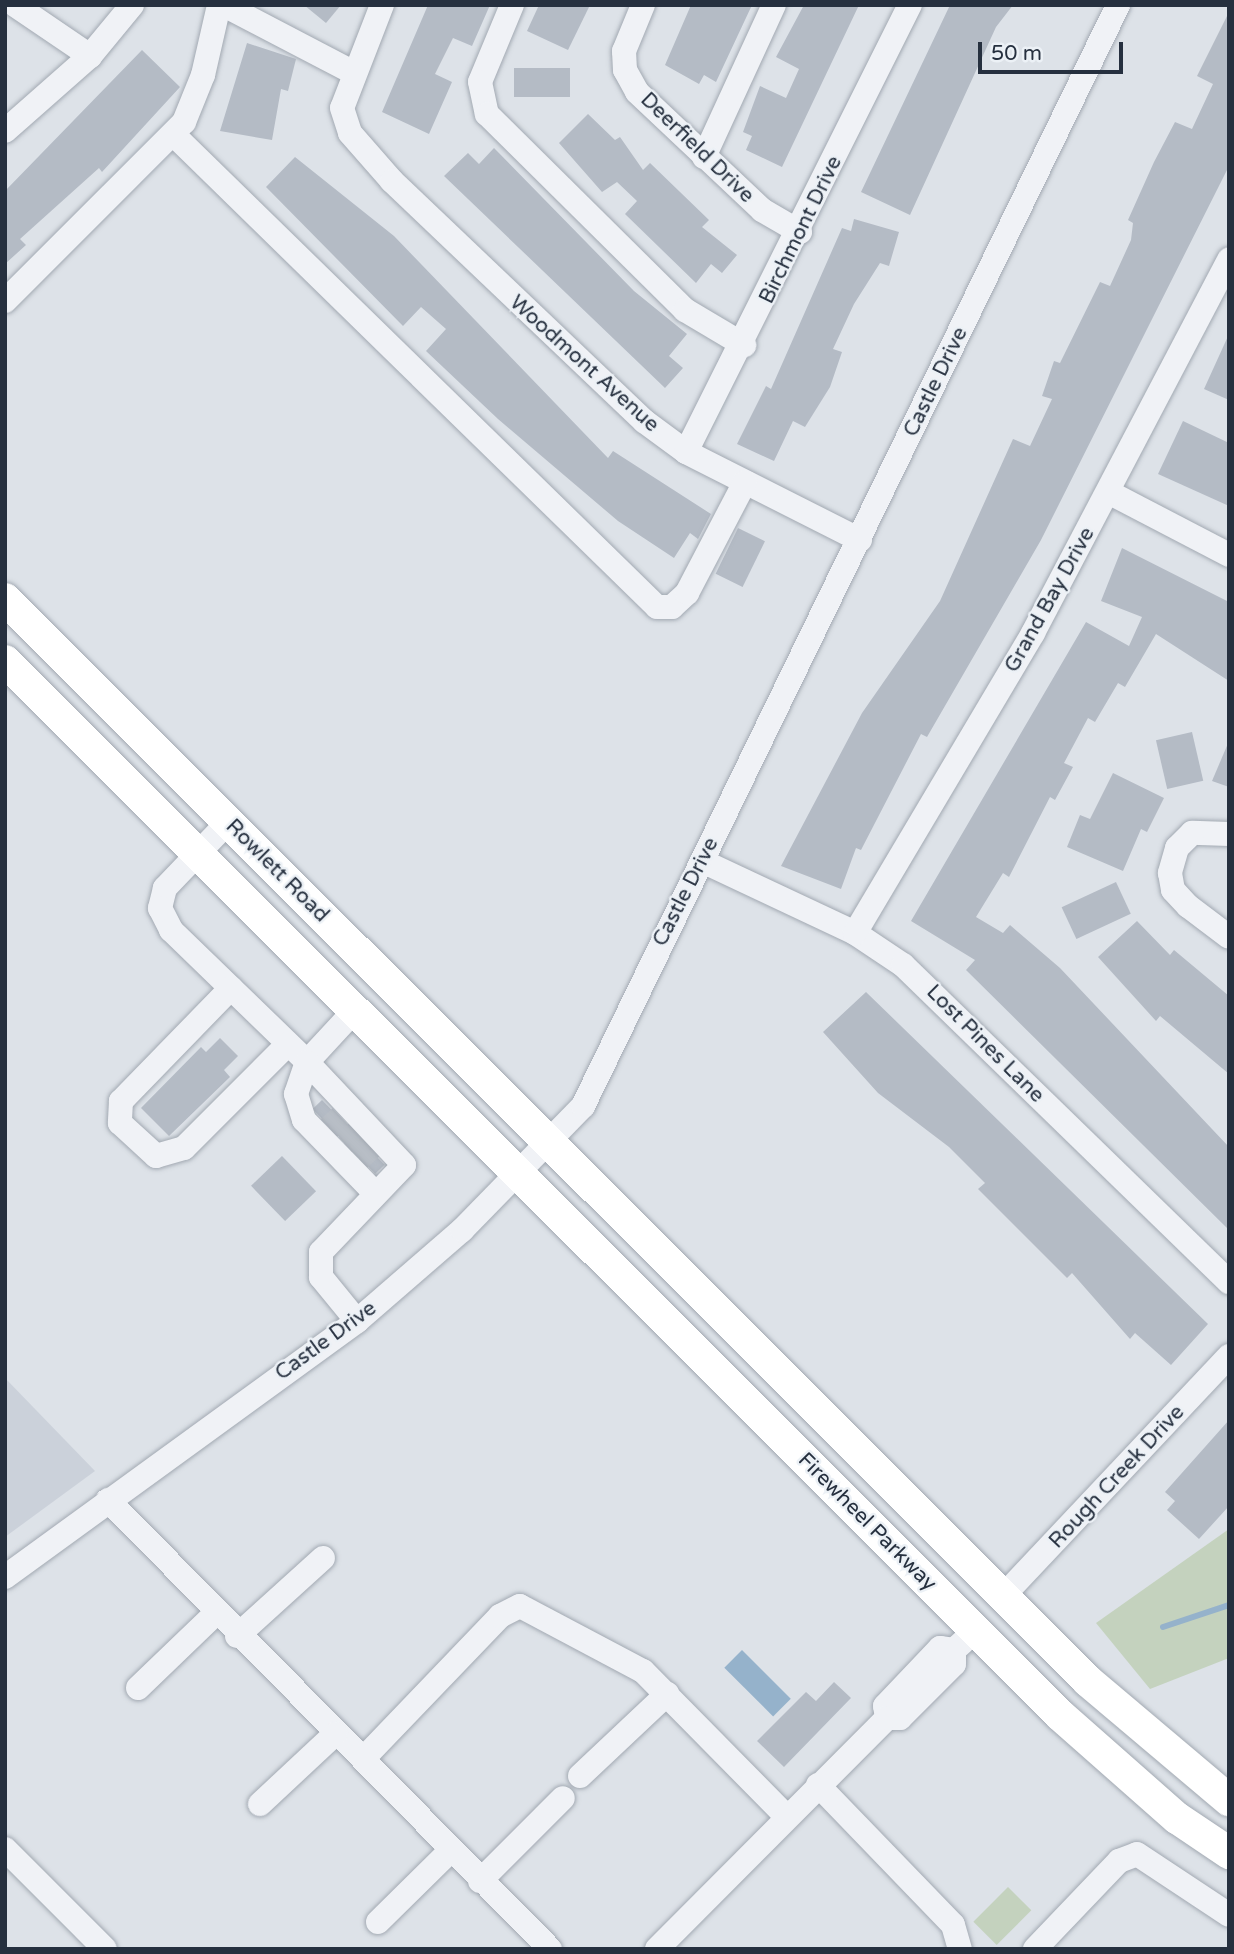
<!DOCTYPE html>
<html>
<head>
<meta charset="utf-8">
<style>
	body { margin:0 }
	#map { position:relative; width:1234px; height:1954px; overflow:hidden; background:#dde2e8; font-family:"Varela Round",sans-serif }
	div>[style] { position:absolute }
	[style*='--x'] { left:calc(var(--x)*1px); top:calc(var(--y)*1px); width:calc(var(--w)*1px); rotate:calc(var(--a)*1deg) }
	.built>* { inset:0; background:#cbd1da }
	.green>* { inset:0; background:#c4d2be; transform-origin:0 0 }
	.water>* { inset:0; background:#95b2cb; transform-origin:0 0 }
	.stream>* { height:6px; margin:-3px; padding:0 3px; transform-origin:3px; border-radius:3px; background:#95b2cb }
	.building>* { inset:0; background:#b4bbc5; transform-origin:0 0 }
	.minor-tunnel>* { height:24px; margin-top:-12px; transform-origin:0; background:repeating-linear-gradient(90deg,#b8bec6 0 24px,transparent 0 36px) }
	.roads { filter:drop-shadow(0 0 2px #a2a9b2) drop-shadow(0 0 2px #a2a9b2) }
	.minor>* { height:24px; margin:-12px; padding:0 12px; transform-origin:12px; border-radius:12px; background:#f0f2f6 }
	.major>* { height:32px; margin:-16px; padding:0 16px; transform-origin:16px; border-radius:16px; background:#fff }
	span { translate:-50% -50%; white-space:nowrap; text-align:center; line-height:1.15; -webkit-text-stroke:5px #ecf1f6; paint-order:stroke }
	.street-label { font-size:21px; color:#26303f }
	.frame { position:absolute; inset:0; border:7px solid #26303f; pointer-events:none }
	.scale { position:absolute; left:978px; top:42px; width:145px; height:32px; box-sizing:border-box; border:4px solid #26303f; border-top:0; padding-left:9px; font-size:21px; line-height:24px; white-space:nowrap; color:#26303f; -webkit-text-stroke:5px #ecf1f6; paint-order:stroke }
</style>
</head>
<body>
<div id="map">
	<div class="built">
		<i style="clip-path:polygon(5px 1378px,95px 1471px,5px 1537px)"></i>
	</div>
	<div class="green">
		<i style="clip-path:polygon(1229px 1529px,1229px 1658px,1150px 1689px,1096px 1623px)"></i>
		<i style="left:1008px;top:1887px;width:33px;height:49px;rotate:45deg"></i>
	</div>
	<div class="water">
		<i style="left:742px;top:1650px;width:69px;height:25px;rotate:45deg"></i>
	</div>
	<div class="stream">
		<i style="--x:1163;--y:1627;--w:70;--a:-18.4"></i>
	</div>
	<div class="building">
		<i style="clip-path:polygon(304px 5px,341px 5px,326px 23px)"></i>
		<i style="clip-path:polygon(428px 5px,490px 5px,472px 46px,453px 38px,435px 74px,452px 82px,429px 134px,382px 112px)"></i>
		<i style="clip-path:polygon(539px 5px,590px 5px,568px 50px,527px 31px)"></i>
		<i style="clip-path:polygon(691px 5px,752px 5px,716px 82px,704px 75px,699px 84px,665px 65px)"></i>
		<i style="clip-path:polygon(804px 5px,859px 5px,782px 167px,746px 150px,752px 136px,743px 132px,760px 86px,786px 98px,799px 69px,776px 57px)"></i>
		<i style="clip-path:polygon(950px 5px,1013px 5px,996px 27px,910px 215px,861px 192px)"></i>
		<i style="clip-path:polygon(1229px 12px,1229px 166px,1041px 540px,927px 737px,921px 734px,861px 850px,856px 848px,841px 889px,781px 866px,862px 713px,940px 601px,1013px 439px,1030px 446px,1052px 399px,1042px 396px,1054px 361px,1060px 363px,1100px 282px,1110px 286px,1131px 240px,1133px 223px,1128px 220px,1154px 162px,1175px 122px,1192px 129px,1213px 84px,1197px 76px)"></i>
		<i style="clip-path:polygon(247px 43px,296px 59px,288px 91px,281px 89px,272px 140px,220px 131px)"></i>
		<i style="clip-path:polygon(142px 50px,180px 87px,102px 172px,99px 168px,20px 239px,26px 245px,5px 264px,5px 191px)"></i>
		<i style="left:570px;top:68px;width:29px;height:56px;rotate:90deg"></i>
		<i style="clip-path:polygon(588px 114px,615px 140px,620px 137px,643px 170px,650px 163px,709px 220px,702px 227px,737px 255px,722px 273px,711px 264px,696px 283px,625px 214px,637px 201px,617px 182px,602px 192px,559px 143px)"></i>
		<i style="clip-path:polygon(494px 148px,634px 291px,687px 334px,669px 356px,683px 368px,665px 388px,444px 176px,468px 153px,479px 164px)"></i>
		<i style="clip-path:polygon(295px 157px,394px 236px,608px 458px,613px 451px,711px 514px,698px 539px,690px 533px,674px 558px,618px 521px,498px 419px,426px 351px,446px 329px,421px 307px,403px 326px,266px 187px)"></i>
		<i style="clip-path:polygon(854px 219px,899px 232px,889px 266px,880px 263px,854px 304px,833px 349px,842px 352px,830px 387px,805px 427px,793px 421px,774px 461px,737px 444px,766px 386px,771px 389px,842px 228px,851px 231px)"></i>
		<i style="clip-path:polygon(1229px 334px,1229px 400px,1204px 389px)"></i>
		<i style="clip-path:polygon(1183px 421px,1229px 443px,1229px 506px,1158px 474px)"></i>
		<i style="left:738px;top:528px;width:30px;height:51px;rotate:26deg"></i>
		<i style="clip-path:polygon(1122px 548px,1229px 602px,1229px 681px,1156px 634px,1125px 687px,1118px 683px,1095px 722px,1088px 718px,1064px 763px,1073px 767px,1055px 800px,1050px 797px,1009px 877px,1003px 873px,976px 917px,1003px 933px,1010px 925px,1060px 968px,1229px 1147px,1229px 1230px,966px 970px,975px 960px,911px 921px,1086px 622px,1129px 646px,1142px 617px,1101px 601px)"></i>
		<i style="left:1192px;top:732px;width:50px;height:37px;rotate:77deg"></i>
		<i style="clip-path:polygon(1229px 741px,1229px 787px,1212px 781px)"></i>
		<i style="clip-path:polygon(1113px 773px,1164px 798px,1147px 832px,1141px 829px,1123px 871px,1067px 847px,1080px 815px,1090px 819px)"></i>
		<i style="left:1116px;top:882px;width:35px;height:60px;rotate:65deg"></i>
		<i style="clip-path:polygon(1137px 921px,1170px 955px,1174px 950px,1229px 996px,1229px 1074px,1160px 1016px,1156px 1021px,1098px 957px)"></i>
		<i style="clip-path:polygon(866px 992px,1208px 1324px,1171px 1365px,1135px 1333px,1130px 1339px,1072px 1273px,1067px 1278px,978px 1189px,985px 1183px,949px 1147px,878px 1093px,823px 1032px)"></i>
		<i style="clip-path:polygon(220px 1038px,238px 1056px,224px 1070px,230px 1077px,169px 1136px,141px 1108px,201px 1047px,206px 1052px)"></i>
		<i style="left:322px;top:1100px;width:90px;height:13px;rotate:46deg"></i>
		<i style="left:282px;top:1156px;width:49px;height:43px;rotate:46deg"></i>
		<i style="clip-path:polygon(1229px 1420px,1229px 1506px,1199px 1539px,1167px 1510px,1175px 1501px,1165px 1492px)"></i>
		<i style="clip-path:polygon(834px 1682px,851px 1698px,784px 1767px,757px 1741px,806px 1692px,816px 1701px)"></i>
	</div>
	<div class="minor-tunnel">
		<i style="--x:329;--y:1128;--w:16;--a:-43"></i>
		<i style="--x:344;--y:1143;--w:17;--a:-40"></i>
		<i style="--x:359;--y:1159;--w:18;--a:-43"></i>
	</div>
	<div class="roads">
		<div class="minor">
			<i style="--x:15;--y:5;--w:91;--a:34.2"></i>
			<i style="--x:224;--y:5;--w:144;--a:27.6"></i>
			<i style="--x:382;--y:5;--w:110;--a:111.2"></i>
			<i style="--x:342;--y:108;--w:26;--a:72"></i>
			<i style="--x:350;--y:133;--w:64;--a:48.8"></i>
			<i style="--x:392;--y:181;--w:348;--a:43.6"></i>
			<i style="--x:644;--y:421;--w:52;--a:36.4"></i>
			<i style="--x:686;--y:452;--w:195;--a:26.8"></i>
			<i style="--x:512;--y:5;--w:83;--a:112.6"></i>
			<i style="--x:480;--y:82;--w:33;--a:78"></i>
			<i style="--x:487;--y:114;--w:279;--a:44.7"></i>
			<i style="--x:685;--y:310;--w:69;--a:30.7"></i>
			<i style="--x:643;--y:5;--w:50;--a:112.4"></i>
			<i style="--x:624;--y:51;--w:19;--a:87"></i>
			<i style="--x:625;--y:70;--w:25;--a:61"></i>
			<i style="--x:637;--y:92;--w:172;--a:43.3"></i>
			<i style="--x:762;--y:210;--w:44;--a:30.1"></i>
			<i style="--x:5;--y:131;--w:113;--a:-41.4"></i>
			<i style="--x:90;--y:56;--w:66;--a:-50.5"></i>
			<i style="--x:174;--y:135;--w:675;--a:44.34"></i>
			<i style="--x:657;--y:607;--w:15;--a:0"></i>
			<i style="--x:672;--y:607;--w:21;--a:-43"></i>
			<i style="--x:687;--y:593;--w:125;--a:-62.4"></i>
			<i style="--x:704;--y:157;--w:167;--a:-65.3"></i>
			<i style="--x:5;--y:301;--w:253;--a:-45"></i>
			<i style="--x:184;--y:122;--w:51;--a:-68"></i>
			<i style="--x:203;--y:75;--w:72;--a:-77.1"></i>
			<i style="--x:686;--y:452;--w:500;--a:-63.4"></i>
			<i style="--x:1110;--y:493;--w:134;--a:27.5"></i>
			<i style="--x:229;--y:821;--w:93;--a:133.7"></i>
			<i style="--x:165;--y:888;--w:21;--a:104"></i>
			<i style="--x:160;--y:908;--w:25;--a:63"></i>
			<i style="--x:171;--y:930;--w:190;--a:44.1"></i>
			<i style="--x:307;--y:1062;--w:74;--a:-47.2"></i>
			<i style="--x:1229;--y:834;--w:37;--a:-178"></i>
			<i style="--x:1192;--y:833;--w:21;--a:135"></i>
			<i style="--x:1177;--y:848;--w:26;--a:106"></i>
			<i style="--x:1170;--y:873;--w:17;--a:80"></i>
			<i style="--x:1173;--y:890;--w:22;--a:47"></i>
			<i style="--x:1188;--y:906;--w:51;--a:37.1"></i>
			<i style="--x:702;--y:861;--w:169;--a:25.2"></i>
			<i style="--x:855;--y:933;--w:58;--a:33.7"></i>
			<i style="--x:903;--y:965;--w:455;--a:44.2"></i>
			<i style="--x:855;--y:933;--w:349;--a:-59.3"></i>
			<i style="--x:1033;--y:633;--w:422;--a:-62.3"></i>
			<i style="--x:231;--y:988;--w:158;--a:134.2"></i>
			<i style="--x:121;--y:1101;--w:22;--a:93"></i>
			<i style="--x:120;--y:1123;--w:49;--a:42.5"></i>
			<i style="--x:156;--y:1156;--w:29;--a:-16"></i>
			<i style="--x:184;--y:1148;--w:147;--a:-45"></i>
			<i style="--x:357;--y:1321;--w:57;--a:-129.3"></i>
			<i style="--x:321;--y:1277;--w:25;--a:-90"></i>
			<i style="--x:321;--y:1252;--w:120;--a:-46.3"></i>
			<i style="--x:404;--y:1165;--w:141;--a:-133.3"></i>
			<i style="--x:307;--y:1062;--w:34;--a:109"></i>
			<i style="--x:296;--y:1094;--w:27;--a:73"></i>
			<i style="--x:304;--y:1120;--w:102;--a:45.8"></i>
			<i style="--x:108;--y:1500;--w:630;--a:45.45"></i>
			<i style="--x:5;--y:1577;--w:435;--a:-36"></i>
			<i style="--x:357;--y:1321;--w:139;--a:-40.9"></i>
			<i style="--x:462;--y:1230;--w:173;--a:-45.7"></i>
			<i style="--x:583;--y:1106;--w:1224;--a:-64.08"></i>
			<i style="--x:1003;--y:1596;--w:330;--a:-46.7"></i>
			<i style="--x:237;--y:1636;--w:116;--a:-42.2"></i>
			<i style="--x:138;--y:1688;--w:107;--a:-43.9"></i>
			<i style="--x:887;--y:1718;--w:12;--a:-99"></i>
			<i style="--x:885;--y:1706;--w:80;--a:-46.5"></i>
			<i style="--x:940;--y:1648;--w:14;--a:8"></i>
			<i style="--x:954;--y:1650;--w:12;--a:-42"></i>
			<i style="--x:363;--y:1759;--w:198;--a:-46.2"></i>
			<i style="--x:500;--y:1616;--w:22;--a:-27"></i>
			<i style="--x:520;--y:1606;--w:139;--a:27.9"></i>
			<i style="--x:643;--y:1671;--w:205;--a:45.4"></i>
			<i style="--x:580;--y:1776;--w:120;--a:-43.3"></i>
			<i style="--x:818;--y:1785;--w:194;--a:46"></i>
			<i style="--x:953;--y:1925;--w:25;--a:74"></i>
			<i style="--x:260;--y:1804;--w:103;--a:-43"></i>
			<i style="--x:5;--y:1849;--w:141;--a:45"></i>
			<i style="--x:480;--y:1881;--w:117;--a:-45"></i>
			<i style="--x:378;--y:1922;--w:101;--a:-44.6"></i>
			<i style="--x:657;--y:1949;--w:326;--a:-45.1"></i>
			<i style="--x:887;--y:1718;--w:13;--a:0"></i>
			<i style="--x:900;--y:1718;--w:76;--a:-45"></i>
			<i style="--x:954;--y:1664;--w:14;--a:-90"></i>
			<i style="--x:1035;--y:1949;--w:122;--a:-46.3"></i>
			<i style="--x:1119;--y:1861;--w:19;--a:-21"></i>
			<i style="--x:1137;--y:1854;--w:110;--a:33.5"></i>
		</div>
		<div class="major">
			<i style="--x:5;--y:599;--w:1531;--a:44.97"></i>
			<i style="--x:1088;--y:1681;--w:185;--a:40.2"></i>
			<i style="--x:5;--y:661;--w:1491;--a:44.97"></i>
			<i style="--x:1060;--y:1715;--w:156;--a:41.4"></i>
			<i style="--x:1177;--y:1818;--w:63;--a:33.9"></i>
		</div>
	</div>
	<div class="street-label">
		<span style="left:697px;top:148px;rotate:44deg">Deerfield Drive</span>
		<span style="left:801px;top:230px;rotate:-64deg">Birchmont Drive</span>
		<span style="left:584px;top:364px;rotate:42deg">Woodmont Avenue</span>
		<span style="left:936px;top:382px;rotate:-64deg">Castle Drive</span>
		<span style="left:1050px;top:600px;rotate:-61deg">Grand Bay Drive</span>
		<span style="left:277px;top:871px;rotate:45deg">Rowlett Road</span>
		<span style="left:686px;top:892px;rotate:-63deg">Castle Drive</span>
		<span style="left:985px;top:1044px;rotate:45deg">Lost Pines Lane</span>
		<span style="left:326px;top:1341px;rotate:-36deg">Castle Drive</span>
		<span style="left:1117px;top:1477px;rotate:-47deg">Rough Creek Drive</span>
		<span style="left:867px;top:1522px;rotate:45deg">Firewheel Parkway</span>
	</div>
	<div class="frame"></div>
	<div class="scale">50 m</div>
</div>
</body>
</html>
